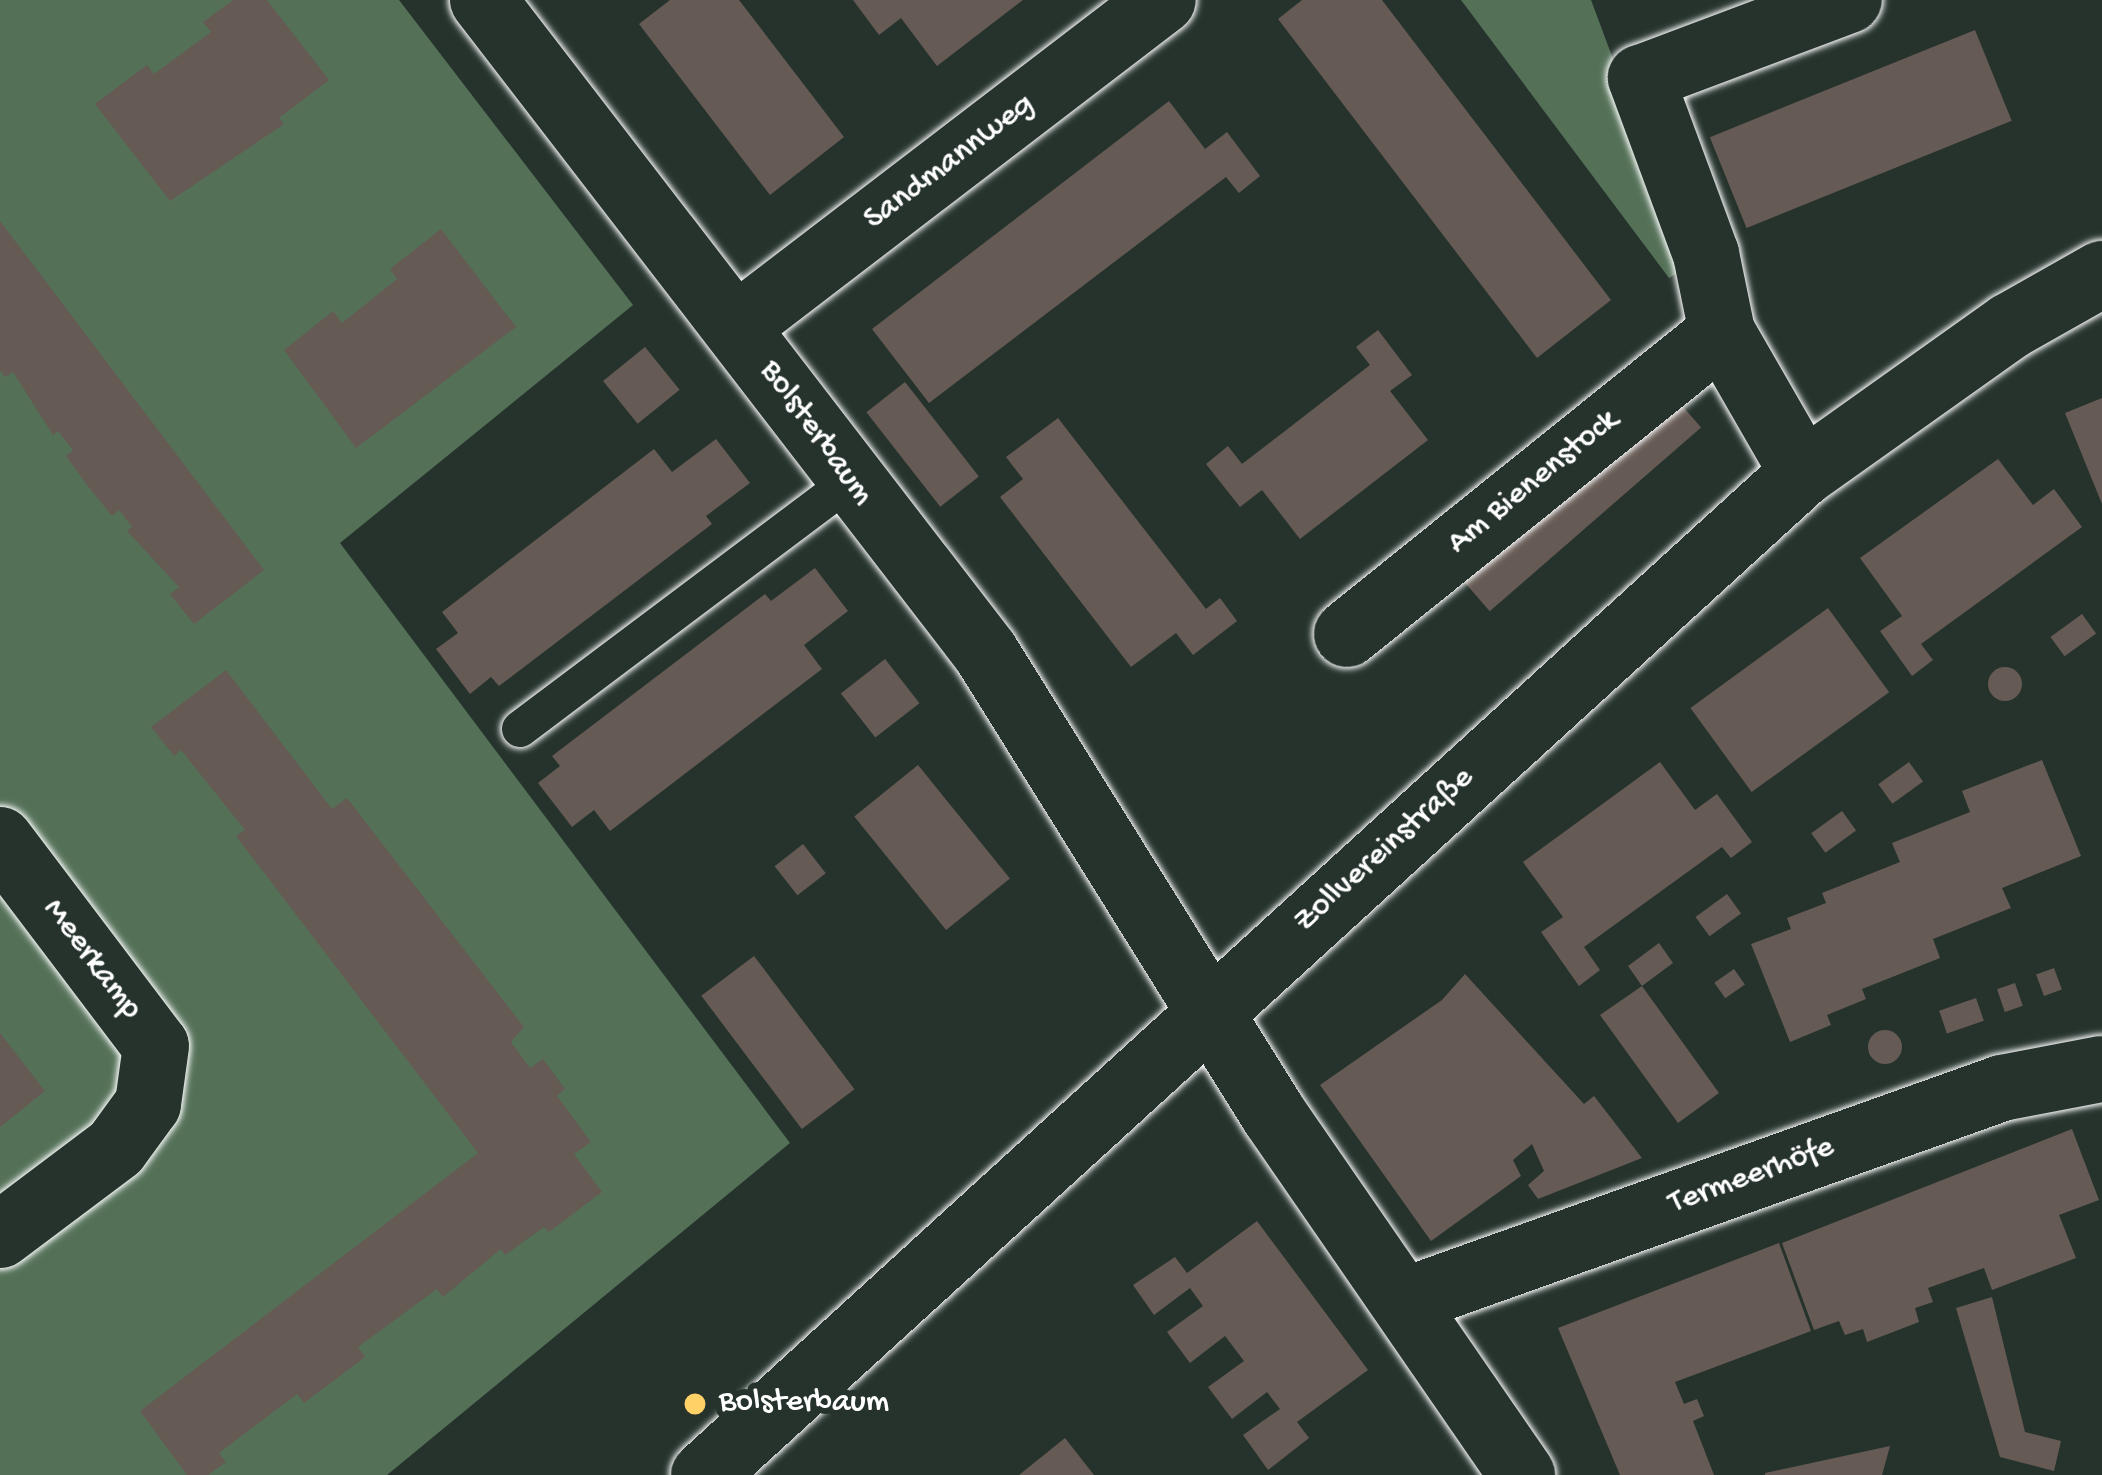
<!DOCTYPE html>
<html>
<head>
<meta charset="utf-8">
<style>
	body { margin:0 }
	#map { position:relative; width:2102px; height:1475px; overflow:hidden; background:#26332d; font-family:"Gochi Hand",sans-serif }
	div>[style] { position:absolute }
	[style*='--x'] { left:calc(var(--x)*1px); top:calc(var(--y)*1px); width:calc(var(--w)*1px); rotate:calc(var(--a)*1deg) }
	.green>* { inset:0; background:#547158 }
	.building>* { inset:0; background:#665a54; transform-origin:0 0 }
	.round { border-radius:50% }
	.roads { filter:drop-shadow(0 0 3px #fff) drop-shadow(0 0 3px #fff) }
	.lane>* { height:36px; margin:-18px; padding:0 18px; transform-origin:18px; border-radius:18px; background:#26332d }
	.street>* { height:66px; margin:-33px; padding:0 33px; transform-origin:33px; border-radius:33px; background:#26332d }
	.secondary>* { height:66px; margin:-33px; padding:0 33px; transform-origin:33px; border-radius:33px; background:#26332d }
	.dots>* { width:33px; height:33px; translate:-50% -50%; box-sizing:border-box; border:6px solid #26332d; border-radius:50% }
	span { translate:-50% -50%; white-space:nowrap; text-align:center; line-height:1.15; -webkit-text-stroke:12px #26332d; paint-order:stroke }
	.street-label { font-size:33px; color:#fff }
	.poi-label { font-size:33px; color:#fff }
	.left { translate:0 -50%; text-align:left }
</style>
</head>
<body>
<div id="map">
	<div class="green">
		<i style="clip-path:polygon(0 0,399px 0,633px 305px,340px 543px,790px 1143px,387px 1475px,0 1475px)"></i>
		<i style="clip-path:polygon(1461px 0,1591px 0,1690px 265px,1669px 278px)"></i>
	</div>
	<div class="building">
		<i style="clip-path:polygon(233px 0,267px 0,329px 80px,279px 118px,284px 124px,170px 201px,95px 104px,147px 65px,154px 74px,211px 32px,203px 22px)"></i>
		<i style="clip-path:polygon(670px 0,739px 0,844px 137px,770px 195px,639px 24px)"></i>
		<i style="clip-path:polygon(853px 0,1023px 0,937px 66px,901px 18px,879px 35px)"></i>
		<i style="clip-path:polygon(1302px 0,1382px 0,1611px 300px,1537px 358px,1278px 19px)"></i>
		<i style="left:1975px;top:30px;width:98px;height:286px;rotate:68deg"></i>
		<i style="clip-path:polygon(1169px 101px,1205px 149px,1227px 132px,1260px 176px,1239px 193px,1226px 177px,929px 403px,872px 329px)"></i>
		<i style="clip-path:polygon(0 221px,264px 570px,194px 624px,170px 594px,179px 587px,127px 531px,132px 527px,119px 510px,112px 516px,87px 485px,66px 456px,73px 450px,58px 431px,53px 435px,13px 372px,5px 377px,0 370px)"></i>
		<i style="clip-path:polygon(441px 229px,516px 327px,356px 448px,284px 350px,333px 311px,342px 323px,397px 279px,390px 269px)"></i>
		<i style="clip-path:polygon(1378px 330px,1412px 375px,1390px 391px,1428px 440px,1300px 539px,1262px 490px,1240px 507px,1206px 464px,1228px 446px,1242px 464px,1285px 431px,1370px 365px,1356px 347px)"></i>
		<i style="left:645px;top:347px;width:55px;height:54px;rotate:51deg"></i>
		<i style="left:905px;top:382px;width:120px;height:49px;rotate:52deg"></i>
		<i style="left:1665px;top:386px;width:55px;height:280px;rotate:49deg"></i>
		<i style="clip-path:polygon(2102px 398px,2102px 504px,2065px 413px)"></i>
		<i style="clip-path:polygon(1058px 418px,1206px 609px,1220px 598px,1237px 621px,1193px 655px,1176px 633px,1131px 667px,1000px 497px,1023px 479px,1006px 457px)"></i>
		<i style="clip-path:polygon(716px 439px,750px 483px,706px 516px,712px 524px,499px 686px,491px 677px,470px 694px,436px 649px,458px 633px,442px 612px,654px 449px,672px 472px)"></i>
		<i style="clip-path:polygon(1998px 459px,2033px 505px,2054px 489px,2082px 527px,1921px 644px,1933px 660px,1912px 676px,1880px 631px,1902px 616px,1860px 558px)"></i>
		<i style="clip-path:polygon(815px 568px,848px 611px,804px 645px,822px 669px,610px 831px,594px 810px,572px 827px,538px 783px,560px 766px,552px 756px,765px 594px,771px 601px)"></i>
		<i style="left:1828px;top:608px;width:104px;height:170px;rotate:54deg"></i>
		<i style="left:2082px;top:614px;width:24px;height:39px;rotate:54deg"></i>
		<i style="left:885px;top:659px;width:56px;height:56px;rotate:52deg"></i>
		<i class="round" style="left:1988px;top:667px;width:34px;height:34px"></i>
		<i style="clip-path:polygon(226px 670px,332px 809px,347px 798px,524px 1027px,511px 1042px,530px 1068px,543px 1059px,565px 1089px,557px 1096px,591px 1142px,574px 1154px,602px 1192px,549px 1232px,544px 1227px,505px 1255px,501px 1249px,443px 1297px,437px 1289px,358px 1347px,365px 1357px,304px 1403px,297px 1394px,219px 1453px,226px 1462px,208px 1475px,187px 1475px,140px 1411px,478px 1153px,236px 836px,245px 830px,181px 750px,174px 756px,151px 727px)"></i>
		<i style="clip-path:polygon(2042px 760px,2081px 856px,2002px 888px,2011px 908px,1933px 939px,1940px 958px,1862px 989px,1866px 999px,1827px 1015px,1831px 1025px,1790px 1042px,1751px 944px,1791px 929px,1787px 918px,1826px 903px,1822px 893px,1900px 862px,1892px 843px,1970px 812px,1962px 791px)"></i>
		<i style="clip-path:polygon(1660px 762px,1695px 810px,1717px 794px,1752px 842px,1731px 858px,1722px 847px,1584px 947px,1600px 970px,1579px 986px,1541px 932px,1563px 917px,1523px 862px)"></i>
		<i style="left:1909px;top:762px;width:24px;height:38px;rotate:54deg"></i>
		<i style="left:918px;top:765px;width:146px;height:82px;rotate:51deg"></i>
		<i style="left:1842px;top:811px;width:24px;height:38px;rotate:54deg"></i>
		<i style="left:803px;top:844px;width:37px;height:36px;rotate:52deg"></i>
		<i style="left:1727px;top:894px;width:24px;height:39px;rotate:54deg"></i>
		<i style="clip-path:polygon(1659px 943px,1673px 963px,1642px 986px,1719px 1093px,1678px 1123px,1600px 1015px,1642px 986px,1628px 966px)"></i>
		<i style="left:754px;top:956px;width:167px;height:66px;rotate:53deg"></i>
		<i style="left:2054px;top:968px;width:23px;height:19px;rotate:70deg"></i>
		<i style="left:1734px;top:969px;width:19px;height:24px;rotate:55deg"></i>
		<i style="clip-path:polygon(1465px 974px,1584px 1104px,1594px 1096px,1642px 1158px,1538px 1199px,1528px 1185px,1544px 1171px,1532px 1144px,1513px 1160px,1521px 1176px,1431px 1241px,1320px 1085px,1442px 1000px)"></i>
		<i style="left:2015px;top:983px;width:24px;height:19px;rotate:71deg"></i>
		<i style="left:1976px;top:998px;width:24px;height:39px;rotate:71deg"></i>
		<i class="round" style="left:1868px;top:1030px;width:34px;height:34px"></i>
		<i style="clip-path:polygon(0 1033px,45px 1091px,0 1127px)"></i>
		<i style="clip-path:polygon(2072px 1129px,2099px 1200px,2059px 1215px,2076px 1258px,1992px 1290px,1984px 1268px,1928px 1288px,1933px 1302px,1915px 1308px,1919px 1322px,1867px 1342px,1863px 1329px,1845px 1335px,1839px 1321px,1814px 1330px,1782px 1243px)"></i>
		<i style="clip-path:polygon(1257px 1221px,1368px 1370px,1297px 1422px,1309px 1438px,1268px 1470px,1243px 1435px,1280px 1409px,1267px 1392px,1232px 1419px,1208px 1387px,1244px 1361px,1225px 1336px,1190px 1363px,1167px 1332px,1203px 1306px,1190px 1288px,1154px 1315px,1133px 1285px,1175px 1257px,1187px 1273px)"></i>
		<i style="clip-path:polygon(1779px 1243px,1811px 1331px,1675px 1382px,1684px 1404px,1697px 1399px,1704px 1416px,1693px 1421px,1714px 1475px,1620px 1475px,1558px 1328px)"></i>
		<i style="clip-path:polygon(1992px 1297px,2025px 1432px,2061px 1441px,2054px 1471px,2000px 1457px,1956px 1308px)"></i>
		<i style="clip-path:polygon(1065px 1438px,1094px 1475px,1019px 1475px)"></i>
		<i style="clip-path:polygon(1890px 1446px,1882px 1475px,1765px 1475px,1765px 1473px)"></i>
	</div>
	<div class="roads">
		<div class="lane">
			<i style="--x:520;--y:729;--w:411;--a:-36.9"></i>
		</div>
		<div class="street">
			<i style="--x:483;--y:0;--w:824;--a:52.39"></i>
			<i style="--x:986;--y:653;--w:544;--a:58.06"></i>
			<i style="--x:1274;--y:1115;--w:437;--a:55.4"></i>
			<i style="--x:737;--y:326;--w:536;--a:-37.43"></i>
			<i style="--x:1803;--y:473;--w:163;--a:-119.9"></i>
			<i style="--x:1722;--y:332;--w:80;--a:-101.6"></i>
			<i style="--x:1706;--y:254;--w:188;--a:-110.3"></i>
			<i style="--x:1641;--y:78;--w:222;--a:-20.6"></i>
			<i style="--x:1347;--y:634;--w:481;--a:-38.8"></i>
			<i style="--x:0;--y:840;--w:258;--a:52.9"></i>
			<i style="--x:156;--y:1046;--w:59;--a:97.9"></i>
			<i style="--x:148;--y:1104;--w:54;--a:126"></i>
			<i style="--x:116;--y:1148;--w:145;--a:143.1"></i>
			<i style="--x:1407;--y:1300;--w:632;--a:-19.61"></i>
			<i style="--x:2002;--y:1088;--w:102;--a:-10.8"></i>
		</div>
		<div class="secondary">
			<i style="--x:704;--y:1475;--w:1487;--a:-42.36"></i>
			<i style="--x:1803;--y:473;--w:254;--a:-35.4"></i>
			<i style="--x:2010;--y:326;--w:106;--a:-29.5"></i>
		</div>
	</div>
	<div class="dots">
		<i style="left:695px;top:1404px;background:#ffd166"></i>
	</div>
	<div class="street-label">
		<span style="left:950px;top:163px;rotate:-37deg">Sandmannweg</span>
		<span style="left:815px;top:434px;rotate:54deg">Bolsterbaum</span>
		<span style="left:1534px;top:483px;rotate:-39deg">Am Bienenstock</span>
		<span style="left:1385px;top:851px;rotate:-42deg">Zollvereinstraße</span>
		<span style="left:91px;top:960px;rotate:53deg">Meerkamp</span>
		<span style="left:1752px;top:1177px;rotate:-20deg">Termeerhöfe</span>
	</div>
	<div class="poi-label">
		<span class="left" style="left:719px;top:1404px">Bolsterbaum</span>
	</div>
</div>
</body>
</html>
